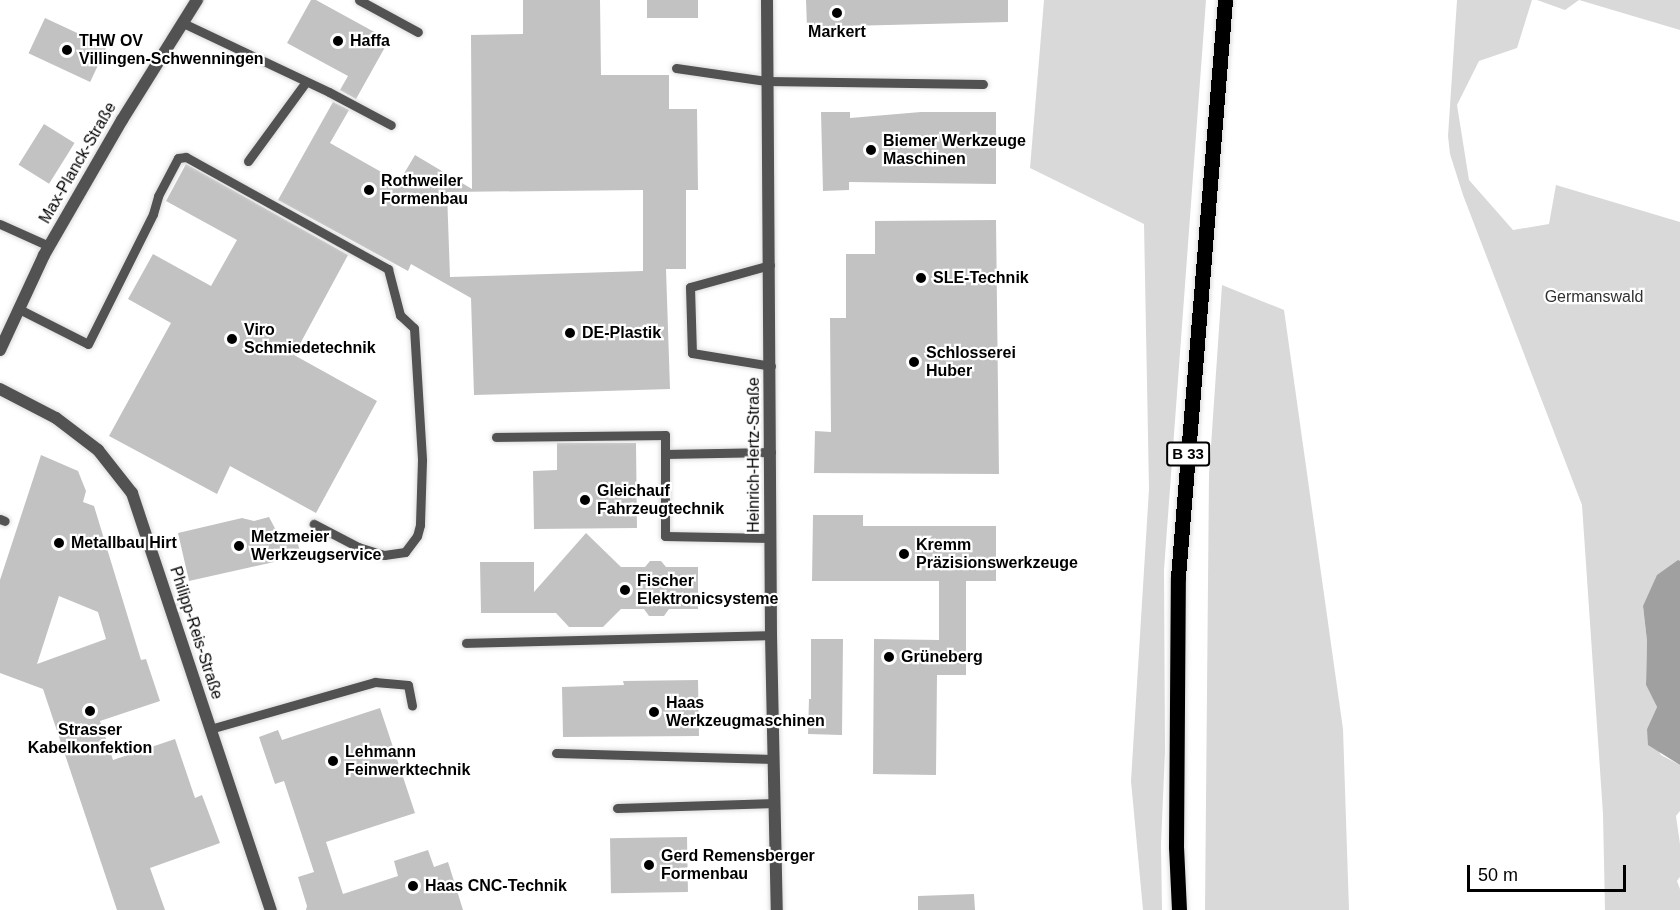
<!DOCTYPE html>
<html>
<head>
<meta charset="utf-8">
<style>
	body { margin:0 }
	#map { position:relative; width:1680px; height:910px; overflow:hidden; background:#fff; font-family:Helvetica,sans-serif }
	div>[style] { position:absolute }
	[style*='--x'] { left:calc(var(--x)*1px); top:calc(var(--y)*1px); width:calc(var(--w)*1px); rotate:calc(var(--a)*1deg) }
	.green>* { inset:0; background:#d9d9d9 }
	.water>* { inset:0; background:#a0a0a0 }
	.building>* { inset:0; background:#c2c2c2; transform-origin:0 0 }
	.roads { filter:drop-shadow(0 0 2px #dbdbdb) drop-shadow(0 0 2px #dbdbdb) }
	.lane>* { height:9px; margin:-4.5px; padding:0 4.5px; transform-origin:4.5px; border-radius:4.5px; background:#525252 }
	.street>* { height:12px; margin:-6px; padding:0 6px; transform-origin:6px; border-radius:6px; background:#525252 }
	.primary>* { height:15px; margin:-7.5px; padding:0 7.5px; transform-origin:7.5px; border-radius:7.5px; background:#000 }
	.dots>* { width:16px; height:16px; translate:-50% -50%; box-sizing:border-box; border:3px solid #fff; border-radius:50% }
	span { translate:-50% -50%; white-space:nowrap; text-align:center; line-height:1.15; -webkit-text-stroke:4.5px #fff; paint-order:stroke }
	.shield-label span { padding:2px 4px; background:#fff; border:2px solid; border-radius:4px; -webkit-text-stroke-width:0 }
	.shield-label { font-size:15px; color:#000; font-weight:700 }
	.poi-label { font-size:16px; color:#000; font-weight:700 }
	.left { translate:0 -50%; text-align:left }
	.street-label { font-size:16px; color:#000 }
	.park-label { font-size:16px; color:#303030 }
	.scale { position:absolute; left:1467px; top:865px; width:159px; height:27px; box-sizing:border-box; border:3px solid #000; border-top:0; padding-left:8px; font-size:18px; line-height:21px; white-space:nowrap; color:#000; -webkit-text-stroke:4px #fff; paint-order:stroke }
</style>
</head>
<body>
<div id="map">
	<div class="green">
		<i style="clip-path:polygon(1044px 0,1206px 0,1164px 570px,1165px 751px,1161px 844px,1162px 910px,1143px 910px,1131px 781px,1149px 489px,1144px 224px,1030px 168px)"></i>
		<i style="clip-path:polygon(1457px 0,1532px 0,1517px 48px,1479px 61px,1457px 105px,1469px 180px,1513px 230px,1549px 224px,1556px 185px,1680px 222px,1680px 561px,1643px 606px,1647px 641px,1646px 685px,1657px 707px,1647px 729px,1661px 755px,1680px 765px,1680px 811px,1676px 816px,1680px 844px,1680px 877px,1677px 881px,1680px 889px,1680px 910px,1605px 910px,1603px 814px,1582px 505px,1463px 195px,1450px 154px,1448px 136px)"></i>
		<i style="clip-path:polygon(1537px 0,1680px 0,1680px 30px,1579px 0,1565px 10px)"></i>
		<i style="clip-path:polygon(1222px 285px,1284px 310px,1343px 729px,1349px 910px,1205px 910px,1209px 475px)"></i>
	</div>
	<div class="water">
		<i style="clip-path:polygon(1678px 560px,1680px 561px,1680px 765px,1648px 745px,1647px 729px,1657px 707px,1646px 685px,1647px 641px,1643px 606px,1657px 575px)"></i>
	</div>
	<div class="building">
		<i style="clip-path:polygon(311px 0,316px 0,389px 40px,356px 99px,340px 90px,348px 76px,287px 43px)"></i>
		<i style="clip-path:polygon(evenodd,523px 0,600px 0,601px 75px,669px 75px,669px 109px,697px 109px,698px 190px,686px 190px,686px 269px,666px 269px,670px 389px,474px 395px,471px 298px,411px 264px,408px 271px,278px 200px,333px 102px,349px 110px,330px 143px,399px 182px,415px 155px,472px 189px,471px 35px,523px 34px,523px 0,643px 190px,643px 271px,450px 277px,447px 192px,643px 190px)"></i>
		<i style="left:647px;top:0;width:51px;height:18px"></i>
		<i style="clip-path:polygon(806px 0,1008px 0,1008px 22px,807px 27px)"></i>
		<i style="left:45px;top:18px;width:68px;height:39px;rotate:25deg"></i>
		<i style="clip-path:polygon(821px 112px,850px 112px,850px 118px,921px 112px,996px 112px,996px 184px,849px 182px,849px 190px,823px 191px)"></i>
		<i style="left:44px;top:124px;width:36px;height:48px;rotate:32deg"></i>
		<i style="clip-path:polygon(186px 164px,348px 255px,294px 355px,377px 401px,316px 513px,230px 466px,217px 494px,109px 436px,171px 323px,128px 299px,153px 254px,211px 286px,237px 240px,166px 201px)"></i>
		<i style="clip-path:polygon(996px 220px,999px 474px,814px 473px,815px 431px,831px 432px,830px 318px,846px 318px,846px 254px,875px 254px,875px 221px)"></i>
		<i style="clip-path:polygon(557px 443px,636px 443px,637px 528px,534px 529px,533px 471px,557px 470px)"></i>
		<i style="clip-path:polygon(evenodd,41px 455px,78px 471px,86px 491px,83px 502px,94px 506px,141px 660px,146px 659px,160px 701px,100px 721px,113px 760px,175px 739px,195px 798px,202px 795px,220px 843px,150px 868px,165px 910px,117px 910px,43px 689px,0 673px,0 580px,41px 455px,59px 596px,98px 612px,106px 639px,37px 664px,59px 596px)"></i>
		<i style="clip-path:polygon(813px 515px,863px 515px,863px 526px,996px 526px,996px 581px,966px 581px,966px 675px,937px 675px,936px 775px,873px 774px,874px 639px,939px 640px,939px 581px,812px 581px)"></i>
		<i style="clip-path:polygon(269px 517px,279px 536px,295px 532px,301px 556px,189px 581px,178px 533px,242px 518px,254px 521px)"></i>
		<i style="clip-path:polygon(586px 533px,621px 567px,645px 567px,650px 561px,661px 561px,666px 567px,698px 567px,698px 609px,669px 609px,664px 616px,649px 616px,644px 609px,621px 609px,603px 627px,569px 627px,556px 613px,481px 613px,480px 562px,534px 562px,534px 592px)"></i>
		<i style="clip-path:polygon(811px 639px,843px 639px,842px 735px,808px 734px,809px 699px,811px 699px)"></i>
		<i style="clip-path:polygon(698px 680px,699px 736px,563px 737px,562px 687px,624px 685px,623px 681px)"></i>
		<i style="clip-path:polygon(380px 708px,415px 813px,326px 842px,343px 894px,398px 876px,394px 861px,428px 850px,434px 867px,448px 862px,463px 910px,306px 910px,307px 906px,298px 877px,314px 872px,284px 781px,275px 784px,259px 737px,278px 730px,282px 740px)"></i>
		<i style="left:687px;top:837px;width:55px;height:77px;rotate:89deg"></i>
		<i style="clip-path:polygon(974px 894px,975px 910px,918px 910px,918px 896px)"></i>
	</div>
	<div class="roads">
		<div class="lane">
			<i style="--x:359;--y:0;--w:67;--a:28.5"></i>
			<i style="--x:183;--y:23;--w:161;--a:25.3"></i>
			<i style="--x:329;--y:92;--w:70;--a:28"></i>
			<i style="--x:676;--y:68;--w:91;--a:8.2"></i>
			<i style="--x:766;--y:81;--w:217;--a:0.8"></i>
			<i style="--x:248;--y:161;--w:97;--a:-53.8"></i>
			<i style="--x:0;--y:224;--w:54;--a:24.2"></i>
			<i style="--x:770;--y:265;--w:83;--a:164.6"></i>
			<i style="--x:690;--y:287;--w:66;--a:88.3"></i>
			<i style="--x:692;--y:353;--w:80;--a:9.3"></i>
			<i style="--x:19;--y:309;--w:77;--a:26.9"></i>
			<i style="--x:88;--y:344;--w:145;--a:-63.4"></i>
			<i style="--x:153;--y:214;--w:19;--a:-74"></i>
			<i style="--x:158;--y:196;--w:43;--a:-62.2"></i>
			<i style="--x:178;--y:158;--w:8;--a:-7"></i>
			<i style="--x:186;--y:157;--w:231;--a:29"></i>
			<i style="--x:388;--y:269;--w:48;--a:75.4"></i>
			<i style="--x:400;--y:315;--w:19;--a:43"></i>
			<i style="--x:414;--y:328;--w:132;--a:86.5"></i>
			<i style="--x:422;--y:460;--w:65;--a:91.8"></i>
			<i style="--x:420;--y:525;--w:11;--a:105"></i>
			<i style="--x:417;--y:536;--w:20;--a:127"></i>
			<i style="--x:405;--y:552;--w:21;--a:172"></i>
			<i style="--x:384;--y:555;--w:27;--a:-163"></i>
			<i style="--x:358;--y:547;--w:50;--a:-152.4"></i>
			<i style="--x:496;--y:437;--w:169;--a:-0.7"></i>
			<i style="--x:665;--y:435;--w:101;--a:90"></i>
			<i style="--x:665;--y:536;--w:106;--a:1.1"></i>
			<i style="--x:665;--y:454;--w:106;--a:-1.1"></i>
			<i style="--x:0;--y:519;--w:5;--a:22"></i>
			<i style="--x:466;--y:643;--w:305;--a:-1.5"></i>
			<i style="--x:210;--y:729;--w:172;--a:-15.9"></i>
			<i style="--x:375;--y:682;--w:33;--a:5"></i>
			<i style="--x:408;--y:685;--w:21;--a:79"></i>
			<i style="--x:556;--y:753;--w:218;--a:1.6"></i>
			<i style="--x:617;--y:808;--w:158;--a:-1.8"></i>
		</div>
		<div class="street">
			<i style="--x:767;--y:0;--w:635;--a:89.64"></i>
			<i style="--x:771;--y:635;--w:275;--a:88.8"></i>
			<i style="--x:0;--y:350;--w:105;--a:-65.1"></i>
			<i style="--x:44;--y:255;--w:156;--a:-60"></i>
			<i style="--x:122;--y:120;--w:142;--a:-58"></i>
			<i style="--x:0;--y:389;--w:63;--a:27.4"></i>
			<i style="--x:56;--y:418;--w:53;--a:37.3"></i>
			<i style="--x:98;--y:450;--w:55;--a:51.7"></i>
			<i style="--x:132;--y:493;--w:440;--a:71.6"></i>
		</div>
		<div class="primary">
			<i style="--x:1179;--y:910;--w:63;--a:-92.7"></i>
			<i style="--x:1176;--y:847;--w:270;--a:-89.6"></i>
			<i style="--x:1178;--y:577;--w:579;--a:-85.34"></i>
		</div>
	</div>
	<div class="dots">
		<i style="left:837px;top:13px;background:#000"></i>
		<i style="left:338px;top:41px;background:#000"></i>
		<i style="left:67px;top:50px;background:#000"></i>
		<i style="left:871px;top:150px;background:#000"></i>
		<i style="left:369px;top:190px;background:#000"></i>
		<i style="left:921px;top:278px;background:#000"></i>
		<i style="left:570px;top:333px;background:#000"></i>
		<i style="left:232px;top:339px;background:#000"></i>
		<i style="left:914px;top:362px;background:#000"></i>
		<i style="left:585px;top:500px;background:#000"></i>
		<i style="left:59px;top:543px;background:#000"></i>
		<i style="left:239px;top:546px;background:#000"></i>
		<i style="left:904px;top:554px;background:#000"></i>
		<i style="left:625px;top:590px;background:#000"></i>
		<i style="left:889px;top:657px;background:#000"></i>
		<i style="left:90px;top:711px;background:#000"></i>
		<i style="left:654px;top:712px;background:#000"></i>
		<i style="left:333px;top:761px;background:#000"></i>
		<i style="left:649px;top:865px;background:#000"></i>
		<i style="left:413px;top:886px;background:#000"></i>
	</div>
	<div class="shield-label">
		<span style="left:1188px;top:454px">B 33</span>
	</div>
	<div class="poi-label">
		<span style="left:837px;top:32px">Markert</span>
		<span class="left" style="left:79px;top:50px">THW OV<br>Villingen-Schwenningen</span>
		<span class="left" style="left:350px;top:41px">Haffa</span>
		<span class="left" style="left:883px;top:150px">Biemer Werkzeuge<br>Maschinen</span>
		<span class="left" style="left:381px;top:190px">Rothweiler<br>Formenbau</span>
		<span class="left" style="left:933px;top:278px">SLE-Technik</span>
		<span class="left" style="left:244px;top:339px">Viro<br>Schmiedetechnik</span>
		<span class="left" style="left:582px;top:333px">DE-Plastik</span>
		<span class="left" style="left:926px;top:362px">Schlosserei<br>Huber</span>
		<span class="left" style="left:597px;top:500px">Gleichauf<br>Fahrzeugtechnik</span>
		<span class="left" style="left:251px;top:546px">Metzmeier<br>Werkzeugservice</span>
		<span class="left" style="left:71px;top:543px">Metallbau Hirt</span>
		<span class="left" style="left:916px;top:554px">Kremm<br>Präzisionswerkzeuge</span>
		<span class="left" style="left:637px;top:590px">Fischer<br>Elektronicsysteme</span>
		<span class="left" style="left:901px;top:657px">Grüneberg</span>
		<span class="left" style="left:666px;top:712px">Haas<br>Werkzeugmaschinen</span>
		<span style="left:90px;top:739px">Strasser<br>Kabelkonfektion</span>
		<span class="left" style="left:345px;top:761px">Lehmann<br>Feinwerktechnik</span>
		<span class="left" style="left:661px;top:865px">Gerd Remensberger<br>Formenbau</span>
		<span class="left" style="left:425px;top:886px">Haas CNC-Technik</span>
	</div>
	<div class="street-label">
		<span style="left:78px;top:163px;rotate:-60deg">Max-Planck-Straße</span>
		<span style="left:754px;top:455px;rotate:-90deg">Heinrich-Hertz-Straße</span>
		<span style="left:196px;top:633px;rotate:72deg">Philipp-Reis-Straße</span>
	</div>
	<div class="park-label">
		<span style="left:1594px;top:297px">Germanswald</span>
	</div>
	<div class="scale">50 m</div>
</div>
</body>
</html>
